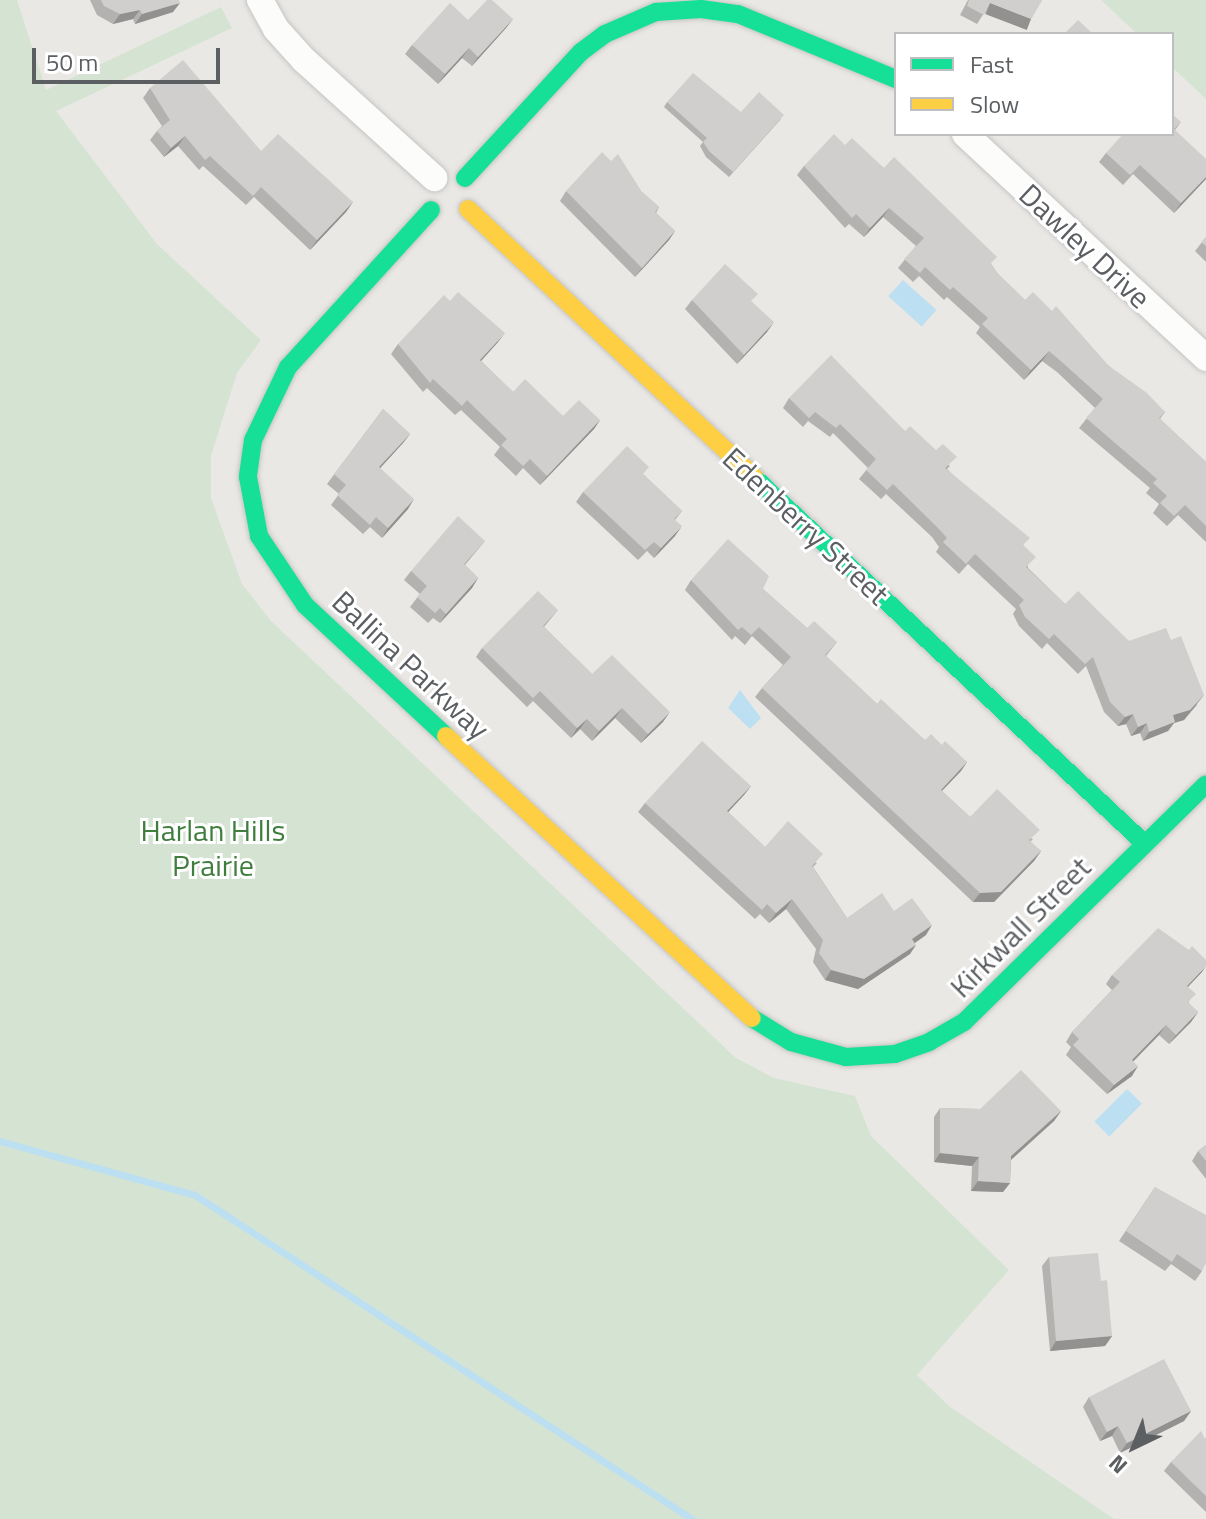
<!DOCTYPE html>
<html>
<head>
<meta charset="utf-8">
<style>
	body { margin:0 }
	#map { position:relative; width:1206px; height:1519px; overflow:hidden; background:#eae8e5; font-family:"Titillium Web",sans-serif }
	div>[style] { position:absolute }
	[style*='--x'] { left:calc(var(--x)*1px); top:calc(var(--y)*1px); width:calc(var(--w)*1px); rotate:calc(var(--a)*1deg) }
	.green>* { inset:0; background:#d5e4d2 }
	.water>* { inset:0; background:#bcdff1; transform-origin:0 0 }
	.stream>* { height:7px; margin:-3.5px; padding:0 3.5px; transform-origin:3.5px; border-radius:3.5px; background:#bcdff1 }
	.roads { filter:drop-shadow(0 0 2px #c4c5c5) drop-shadow(0 0 2px #c4c5c5) }
	.street>* { height:26px; margin:-13px; padding:0 13px; transform-origin:13px; border-radius:13px; background:#fcfcfb }
	.fast>* { height:18px; margin:-9px; padding:0 9px; transform-origin:9px; border-radius:9px; background:#16e098 }
	.slow>* { height:18px; margin:-9px; padding:0 9px; transform-origin:9px; border-radius:9px; background:#ffcf43 }
	.wall>* { inset:0; background:#b3b2b1 }
	.shaded-wall>* { inset:0; background:#929190; transform-origin:0 0 }
	.building>* { inset:0; background:#d0cfce }
	span { translate:-50% -50%; white-space:nowrap; text-align:center; line-height:1.15; -webkit-text-stroke:6px #fff; paint-order:stroke }
	.street-label { font-size:30px; color:#5b5f62 }
	.park-label { font-size:30px; color:#407e3d }
	.legend { position:absolute; left:894px; top:32px; width:280px; height:104px; box-sizing:border-box; background:#fff; border:2px solid #bdbfc0; margin:0; padding:10px 14px; list-style:none; font-size:24px; color:#5b5f62 }
	.legend li { display:flex; align-items:center; gap:16px; height:40px }
	.legend b { width:40px; border:2px solid #bdbfc0 }
	.north { position:absolute; left:1094px; top:1407px; width:80px; height:80px; -webkit-text-stroke:6px #fff; paint-order:stroke; rotate:223deg; font-size:22px; font-weight:700; line-height:32px; text-align:center; color:#5b5f62 }
	.north::after { content:''; display:block; margin:auto; width:28px; height:36px; background:#5b5f62; clip-path:polygon(50% 0,100% 100%,50% 72%,0 100%) }
	.scale { position:absolute; left:32px; top:48px; width:188px; height:36px; box-sizing:border-box; border:4px solid #5b5f62; border-top:0; padding-left:10px; font-size:24px; line-height:28px; white-space:nowrap; color:#5b5f62; -webkit-text-stroke:6px #fff; paint-order:stroke }
</style>
</head>
<body>
<div id="map">
	<div class="green">
		<i style="clip-path:polygon(0 0,17px 0,46px 90px,221px 7px,232px 28px,56px 111px,157px 244px,261px 340px,237px 373px,211px 456px,211px 498px,242px 584px,271px 621px,736px 1058px,774px 1078px,855px 1096px,871px 1136px,1009px 1270px,917px 1375px,949px 1406px,1114px 1519px,0 1519px)"></i>
		<i style="clip-path:polygon(1101px 0,1206px 0,1206px 99px,1172px 67px,1172px 34px,1137px 34px)"></i>
	</div>
	<div class="water">
		<i style="left:903px;top:280px;width:45px;height:22px;rotate:42deg"></i>
		<i style="clip-path:polygon(740px 690px,761px 718px,750px 729px,728px 708px)"></i>
		<i style="left:1127px;top:1089px;width:21px;height:46px;rotate:45deg"></i>
	</div>
	<div class="stream">
		<i style="--x:0;--y:1141;--w:202;--a:15.5"></i>
		<i style="--x:195;--y:1195;--w:593;--a:33.1"></i>
	</div>
	<div class="roads">
		<div class="street">
			<i style="--x:260;--y:0;--w:33;--a:61"></i>
			<i style="--x:276;--y:29;--w:42;--a:47.9"></i>
			<i style="--x:304;--y:60;--w:176;--a:42.2"></i>
			<i style="--x:965;--y:134;--w:329;--a:42.9"></i>
		</div>
		<div class="fast">
			<i style="--x:465;--y:178;--w:171;--a:-47.4"></i>
			<i style="--x:581;--y:52;--w:30;--a:-37"></i>
			<i style="--x:605;--y:34;--w:56;--a:-23.3"></i>
			<i style="--x:656;--y:12;--w:45;--a:-3.8"></i>
			<i style="--x:701;--y:9;--w:37;--a:8"></i>
			<i style="--x:738;--y:14;--w:171;--a:22.4"></i>
			<i style="--x:431;--y:210;--w:212;--a:132.3"></i>
			<i style="--x:288;--y:367;--w:81;--a:115.6"></i>
			<i style="--x:253;--y:440;--w:37;--a:98"></i>
			<i style="--x:248;--y:477;--w:60;--a:79.4"></i>
			<i style="--x:259;--y:536;--w:83;--a:56.3"></i>
			<i style="--x:305;--y:605;--w:192;--a:42.9"></i>
			<i style="--x:754;--y:477;--w:535;--a:43.18"></i>
			<i style="--x:752;--y:1018;--w:46;--a:31.6"></i>
			<i style="--x:791;--y:1042;--w:57;--a:15.3"></i>
			<i style="--x:846;--y:1057;--w:49;--a:-3.5"></i>
			<i style="--x:895;--y:1054;--w:36;--a:-19"></i>
			<i style="--x:929;--y:1042;--w:40;--a:-29.7"></i>
			<i style="--x:964;--y:1022;--w:339;--a:-44.5"></i>
		</div>
		<div class="slow">
			<i style="--x:468;--y:209;--w:392;--a:43.1"></i>
			<i style="--x:446;--y:736;--w:416;--a:42.7"></i>
		</div>
	</div>
	<div class="wall">
		<i style="clip-path:polygon(90px 0,179px 0,173px 12px,135px 24px,133px 19px,113px 24px,97px 15px)"></i>
		<i style="clip-path:polygon(968px 0,1042px 0,1025px 29px,984px 13px,977px 24px,960px 15px)"></i>
		<i style="clip-path:polygon(513px 19px,506px 28px,472px 66px,462px 58px,438px 84px,405px 54px,412px 45px,468px 20px)"></i>
		<i style="clip-path:polygon(150px 88px,261px 151px,353px 202px,346px 212px,310px 250px,254px 197px,246px 205px,203px 166px,199px 170px,178px 146px,164px 157px,150px 140px,157px 131px,162px 126px,143px 98px)"></i>
		<i style="clip-path:polygon(667px 102px,741px 112px,781px 119px,729px 177px,706px 157px,700px 146px,703px 142px,664px 107px)"></i>
		<i style="clip-path:polygon(1181px 122px,1175px 130px,1206px 179px,1174px 213px,1133px 174px,1123px 185px,1099px 162px,1106px 153px)"></i>
		<i style="clip-path:polygon(845px 145px,884px 168px,991px 264px,998px 274px,1025px 300px,1109px 366px,1165px 412px,1160px 419px,1206px 462px,1206px 542px,1178px 515px,1167px 526px,1153px 513px,1159px 504px,1146px 493px,1150px 488px,1079px 428px,1095px 408px,1057px 372px,1042px 361px,1024px 380px,976px 333px,980px 327px,947px 297px,944px 300px,919px 276px,913px 282px,898px 268px,916px 246px,883px 217px,864px 237px,849px 224px,845px 228px,797px 175px,804px 166px)"></i>
		<i style="clip-path:polygon(566px 191px,642px 192px,659px 207px,656px 213px,675px 231px,669px 240px,635px 277px,560px 201px)"></i>
		<i style="clip-path:polygon(1206px 237px,1206px 262px,1195px 251px)"></i>
		<i style="clip-path:polygon(692px 300px,752px 302px,767px 332px,737px 364px,685px 309px)"></i>
		<i style="clip-path:polygon(498px 342px,481px 361px,513px 392px,563px 416px,600px 420px,594px 429px,540px 485px,523px 468px,516px 476px,494px 455px,500px 447px,461px 410px,455px 415px,427px 388px,423px 392px,391px 354px,398px 344px)"></i>
		<i style="clip-path:polygon(789px 398px,905px 431px,950px 466px,947px 469px,1024px 546px,1028px 568px,1065px 604px,1129px 641px,1197px 705px,1184px 720px,1174px 723px,1168px 731px,1143px 741px,1140px 733px,1131px 736px,1126px 724px,1118px 726px,1104px 712px,1086px 666px,1078px 674px,1047px 643px,1042px 649px,1019px 626px,1013px 614px,1016px 609px,968px 564px,959px 574px,936px 552px,939px 547px,932px 537px,886px 494px,881px 499px,859px 479px,868px 468px,833px 433px,830px 437px,808px 421px,803px 427px,783px 408px)"></i>
		<i style="clip-path:polygon(383px 409px,410px 434px,403px 443px,380px 468px,408px 509px,382px 538px,370px 527px,363px 534px,331px 505px,339px 494px,327px 484px)"></i>
		<i style="clip-path:polygon(644px 475px,682px 511px,675px 520px,675px 536px,654px 558px,647px 551px,638px 560px,576px 502px,583px 492px)"></i>
		<i style="clip-path:polygon(485px 541px,465px 565px,478px 578px,472px 588px,440px 623px,433px 618px,428px 623px,410px 607px,420px 594px,404px 580px,411px 571px)"></i>
		<i style="clip-path:polygon(691px 580px,763px 589px,807px 628px,837px 642px,826px 656px,877px 704px,925px 740px,942px 745px,967px 762px,961px 771px,942px 791px,970px 817px,1033px 839px,1030px 842px,1041px 851px,1034px 861px,994px 902px,973px 902px,755px 697px,762px 688px,783px 665px,752px 636px,745px 645px,735px 636px,732px 640px,685px 590px)"></i>
		<i style="clip-path:polygon(558px 610px,544px 627px,592px 674px,663px 722px,641px 743px,615px 718px,592px 741px,580px 729px,571px 738px,533px 701px,527px 707px,476px 657px,482px 648px)"></i>
		<i style="clip-path:polygon(751px 786px,744px 795px,728px 812px,765px 847px,817px 863px,813px 867px,847px 918px,894px 911px,926px 935px,915px 943px,910px 954px,858px 989px,825px 980px,813px 962px,816px 949px,786px 909px,769px 923px,760px 914px,755px 919px,638px 812px,645px 803px)"></i>
		<i style="clip-path:polygon(1202px 972px,1188px 987px,1189px 1004px,1198px 1012px,1191px 1022px,1169px 1044px,1159px 1035px,1133px 1061px,1132px 1076px,1107px 1094px,1066px 1055px,1071px 1047px,1066px 1042px,1072px 1032px,1112px 990px,1106px 984px,1112px 975px)"></i>
		<i style="clip-path:polygon(940px 1108px,1061px 1111px,1054px 1121px,1011px 1160px,1010px 1183px,1003px 1192px,971px 1191px,972px 1166px,934px 1162px,934px 1117px)"></i>
		<i style="clip-path:polygon(1206px 1145px,1206px 1179px,1192px 1161px,1198px 1151px)"></i>
		<i style="clip-path:polygon(1155px 1187px,1202px 1271px,1195px 1281px,1171px 1264px,1165px 1271px,1119px 1241px)"></i>
		<i style="clip-path:polygon(1049px 1257px,1101px 1281px,1112px 1336px,1105px 1346px,1050px 1351px,1042px 1266px)"></i>
		<i style="clip-path:polygon(1089px 1397px,1191px 1411px,1184px 1421px,1120px 1453px,1112px 1436px,1100px 1441px,1083px 1407px)"></i>
		<i style="clip-path:polygon(1206px 1438px,1206px 1512px,1164px 1471px,1171px 1462px)"></i>
	</div>
	<div class="shaded-wall">
		<i style="clip-path:polygon(180px 3px,173px 12px,135px 24px,142px 14px)"></i>
		<i style="left:990px;top:3px;width:44px;height:12px;rotate:21deg"></i>
		<i style="clip-path:polygon(140px 10px,133px 19px,113px 24px,120px 14px)"></i>
		<i style="clip-path:polygon(513px 19px,506px 28px,472px 66px,478px 57px)"></i>
		<i style="clip-path:polygon(469px 48px,462px 58px,438px 84px,445px 74px)"></i>
		<i style="clip-path:polygon(185px 136px,178px 146px,164px 157px,171px 148px)"></i>
		<i style="clip-path:polygon(1206px 177px,1206px 179px,1174px 213px,1181px 203px)"></i>
		<i style="clip-path:polygon(353px 202px,346px 212px,310px 250px,317px 240px)"></i>
		<i style="clip-path:polygon(889px 208px,883px 217px,864px 237px,870px 228px)"></i>
		<i style="clip-path:polygon(675px 231px,669px 240px,635px 277px,642px 268px)"></i>
		<i style="clip-path:polygon(774px 322px,767px 332px,737px 364px,744px 355px)"></i>
		<i style="clip-path:polygon(505px 333px,498px 342px,473px 370px,480px 360px)"></i>
		<i style="clip-path:polygon(1049px 351px,1042px 361px,1024px 380px,1031px 370px)"></i>
		<i style="clip-path:polygon(600px 420px,594px 429px,540px 485px,547px 476px)"></i>
		<i style="clip-path:polygon(410px 434px,403px 443px,372px 477px,379px 467px)"></i>
		<i style="clip-path:polygon(414px 499px,408px 509px,382px 538px,388px 528px)"></i>
		<i style="clip-path:polygon(682px 526px,675px 536px,654px 558px,661px 548px)"></i>
		<i style="clip-path:polygon(478px 578px,472px 588px,440px 623px,446px 614px)"></i>
		<i style="clip-path:polygon(1204px 695px,1184px 720px,1174px 723px,1168px 731px,1143px 741px,1149px 732px)"></i>
		<i style="clip-path:polygon(622px 708px,615px 718px,592px 741px,599px 731px)"></i>
		<i style="clip-path:polygon(670px 712px,663px 722px,641px 743px,648px 734px)"></i>
		<i style="clip-path:polygon(1133px 714px,1126px 724px,1118px 726px,1125px 717px)"></i>
		<i style="clip-path:polygon(587px 719px,580px 729px,571px 738px,577px 728px)"></i>
		<i style="clip-path:polygon(1147px 723px,1140px 733px,1131px 736px,1138px 727px)"></i>
		<i style="clip-path:polygon(967px 762px,961px 771px,934px 799px,941px 790px)"></i>
		<i style="clip-path:polygon(751px 786px,744px 795px,720px 821px,727px 811px)"></i>
		<i style="clip-path:polygon(1041px 851px,1034px 861px,994px 902px,973px 902px,980px 893px)"></i>
		<i style="clip-path:polygon(792px 899px,786px 909px,769px 923px,776px 913px)"></i>
		<i style="clip-path:polygon(932px 925px,926px 935px,906px 949px,912px 939px)"></i>
		<i style="clip-path:polygon(916px 945px,910px 954px,858px 989px,825px 980px,831px 970px)"></i>
		<i style="clip-path:polygon(1206px 966px,1202px 972px,1180px 995px,1187px 986px)"></i>
		<i style="clip-path:polygon(1198px 1012px,1191px 1022px,1169px 1044px,1176px 1035px)"></i>
		<i style="clip-path:polygon(1166px 1025px,1159px 1035px,1125px 1070px,1132px 1060px)"></i>
		<i style="clip-path:polygon(1138px 1066px,1132px 1076px,1107px 1094px,1114px 1085px)"></i>
		<i style="clip-path:polygon(1061px 1111px,1054px 1121px,1004px 1166px,1011px 1156px)"></i>
		<i style="clip-path:polygon(940px 1153px,979px 1157px,972px 1166px,934px 1162px)"></i>
		<i style="clip-path:polygon(978px 1181px,1010px 1183px,1003px 1192px,971px 1191px)"></i>
		<i style="clip-path:polygon(1112px 1336px,1105px 1346px,1050px 1351px,1056px 1341px)"></i>
		<i style="clip-path:polygon(1191px 1411px,1184px 1421px,1120px 1453px,1127px 1443px)"></i>
		<i style="clip-path:polygon(1118px 1426px,1112px 1436px,1100px 1441px,1107px 1432px)"></i>
	</div>
	<div class="building">
		<i style="clip-path:polygon(101px 0,179px 0,180px 3px,142px 14px,140px 10px,120px 14px,104px 6px)"></i>
		<i style="clip-path:polygon(487px 0,492px 0,513px 19px,478px 57px,469px 48px,445px 74px,412px 45px,450px 3px,468px 20px)"></i>
		<i style="clip-path:polygon(969px 0,1042px 0,1031px 19px,990px 3px,984px 15px,967px 6px)"></i>
		<i style="clip-path:polygon(1078px 20px,1093px 34px,1064px 34px)"></i>
		<i style="clip-path:polygon(183px 60px,261px 151px,278px 134px,353px 202px,317px 240px,261px 187px,253px 196px,210px 156px,205px 160px,185px 136px,171px 148px,157px 131px,170px 120px,150px 88px)"></i>
		<i style="clip-path:polygon(693px 73px,741px 112px,759px 92px,784px 115px,733px 172px,710px 152px,703px 142px,707px 138px,667px 102px)"></i>
		<i style="clip-path:polygon(1172px 114px,1181px 122px,1174px 129px,1206px 159px,1206px 177px,1181px 203px,1140px 165px,1130px 175px,1106px 153px,1123px 134px,1172px 134px)"></i>
		<i style="clip-path:polygon(834px 134px,845px 145px,852px 138px,884px 168px,894px 157px,997px 257px,991px 263px,998px 274px,1025px 300px,1033px 292px,1052px 311px,1056px 306px,1109px 366px,1147px 393px,1165px 412px,1159px 418px,1206px 462px,1206px 526px,1185px 505px,1174px 516px,1160px 503px,1167px 496px,1153px 483px,1157px 479px,1086px 418px,1103px 399px,1063px 363px,1049px 351px,1031px 370px,982px 324px,988px 318px,953px 287px,950px 290px,925px 267px,920px 273px,904px 259px,924px 238px,889px 208px,870px 228px,856px 214px,852px 218px,804px 166px)"></i>
		<i style="clip-path:polygon(602px 152px,611px 161px,618px 154px,642px 192px,659px 207px,655px 212px,675px 231px,642px 268px,566px 191px)"></i>
		<i style="clip-path:polygon(1206px 237px,1206px 246px,1201px 242px)"></i>
		<i style="clip-path:polygon(725px 264px,758px 294px,751px 301px,774px 322px,744px 355px,692px 300px)"></i>
		<i style="clip-path:polygon(458px 292px,505px 333px,480px 360px,513px 392px,525px 379px,563px 416px,579px 400px,600px 420px,547px 476px,530px 459px,523px 466px,501px 445px,507px 439px,467px 400px,462px 406px,433px 379px,430px 383px,398px 344px,444px 295px,450px 301px)"></i>
		<i style="clip-path:polygon(831px 355px,905px 431px,910px 426px,936px 450px,943px 444px,957px 457px,945px 468px,1030px 538px,1023px 545px,1036px 557px,1026px 567px,1065px 604px,1078px 591px,1129px 641px,1166px 628px,1171px 640px,1181px 636px,1204px 695px,1190px 710px,1173px 715px,1175px 722px,1149px 732px,1147px 723px,1138px 727px,1133px 714px,1125px 717px,1110px 702px,1093px 657px,1085px 664px,1054px 634px,1049px 639px,1025px 617px,1019px 605px,1024px 600px,975px 554px,966px 564px,943px 542px,947px 538px,938px 528px,893px 484px,887px 490px,866px 470px,876px 459px,840px 424px,836px 428px,815px 412px,809px 418px,789px 398px)"></i>
		<i style="clip-path:polygon(383px 409px,410px 434px,379px 467px,414px 499px,388px 528px,376px 517px,370px 525px,337px 495px,346px 485px,334px 474px)"></i>
		<i style="clip-path:polygon(627px 446px,649px 467px,643px 474px,682px 511px,674px 519px,682px 526px,661px 548px,654px 542px,645px 550px,583px 492px)"></i>
		<i style="clip-path:polygon(458px 516px,485px 541px,464px 564px,478px 578px,446px 614px,440px 608px,435px 613px,417px 597px,427px 586px,411px 571px)"></i>
		<i style="clip-path:polygon(728px 539px,769px 576px,763px 589px,807px 628px,814px 621px,837px 642px,825px 655px,877px 704px,881px 699px,925px 740px,931px 734px,942px 745px,945px 741px,967px 762px,941px 790px,970px 817px,997px 789px,1040px 830px,1029px 840px,1041px 851px,1001px 892px,980px 893px,762px 688px,791px 657px,759px 627px,751px 635px,742px 627px,738px 630px,691px 580px)"></i>
		<i style="clip-path:polygon(538px 591px,558px 610px,543px 626px,592px 674px,612px 655px,670px 712px,648px 734px,622px 708px,599px 731px,587px 719px,577px 728px,540px 691px,533px 698px,482px 648px)"></i>
		<i style="clip-path:polygon(702px 741px,751px 786px,727px 811px,765px 847px,788px 821px,823px 854px,812px 866px,847px 918px,882px 893px,894px 911px,912px 898px,932px 925px,912px 939px,916px 945px,864px 979px,831px 970px,819px 953px,823px 940px,792px 899px,776px 913px,767px 904px,762px 910px,645px 803px)"></i>
		<i style="clip-path:polygon(1158px 928px,1189px 950px,1192px 946px,1206px 960px,1206px 966px,1187px 986px,1196px 994px,1188px 1002px,1198px 1012px,1176px 1035px,1166px 1025px,1132px 1060px,1138px 1066px,1114px 1085px,1073px 1045px,1079px 1039px,1072px 1032px,1120px 982px,1112px 975px)"></i>
		<i style="clip-path:polygon(1021px 1070px,1061px 1111px,1011px 1156px,1010px 1183px,978px 1181px,979px 1157px,940px 1153px,940px 1108px,980px 1109px)"></i>
		<i style="clip-path:polygon(1206px 1145px,1206px 1161px,1198px 1151px)"></i>
		<i style="clip-path:polygon(1155px 1187px,1206px 1215px,1206px 1263px,1202px 1271px,1177px 1254px,1172px 1262px,1126px 1231px)"></i>
		<i style="clip-path:polygon(1098px 1253px,1101px 1281px,1107px 1280px,1112px 1336px,1056px 1341px,1049px 1257px)"></i>
		<i style="clip-path:polygon(1164px 1359px,1191px 1411px,1127px 1443px,1118px 1426px,1107px 1432px,1089px 1397px)"></i>
		<i style="clip-path:polygon(1201px 1431px,1205px 1439px,1206px 1438px,1206px 1496px,1171px 1462px)"></i>
	</div>
	<div class="street-label">
		<span style="left:1085px;top:246px;rotate:43deg">Dawley Drive</span>
		<span style="left:806px;top:526px;rotate:43deg">Edenberry Street</span>
		<span style="left:411px;top:665px;rotate:43deg">Ballina Parkway</span>
		<span style="left:1020px;top:927px;rotate:-45deg">Kirkwall Street</span>
	</div>
	<div class="park-label">
		<span style="left:213px;top:847px">Harlan Hills<br>Prairie</span>
	</div>
	<ul class="legend">
	<li><b style="height:10px;background:#16e098"></b>Fast</li>
	<li><b style="height:10px;background:#ffcf43"></b>Slow</li>
	</ul>
	<div class="north">N</div>
	<div class="scale">50 m</div>
</div>
</body>
</html>
